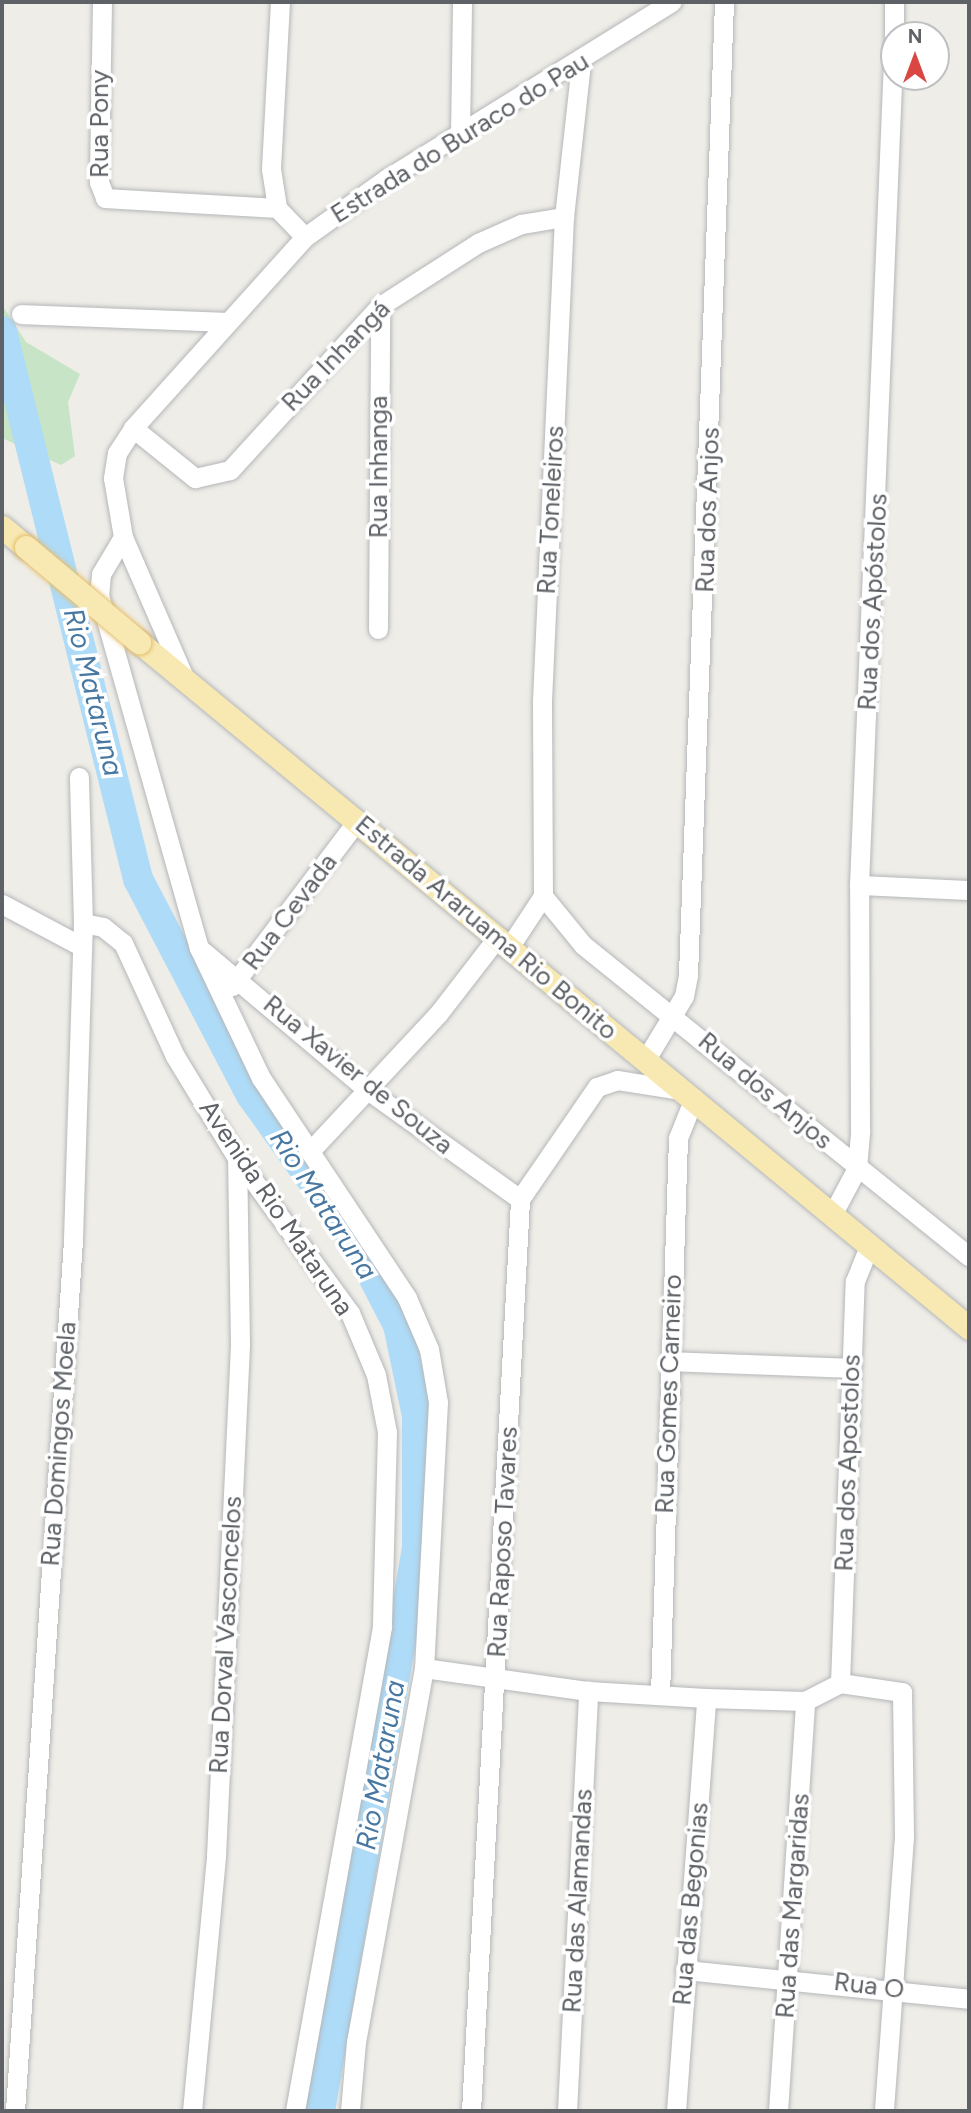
<!DOCTYPE html>
<html>
<head>
<meta charset="utf-8">
<style>
	body { margin:0 }
	#map { position:relative; width:971px; height:2113px; overflow:hidden; background:#efede7; font-family:Figtree,sans-serif }
	div>[style] { position:absolute }
	[style*='--x'] { left:calc(var(--x)*1px); top:calc(var(--y)*1px); width:calc(var(--w)*1px); rotate:calc(var(--a)*1deg) }
	.green>* { inset:0; background:#c7e4c6 }
	.river>* { height:30px; margin:-15px; padding:0 15px; transform-origin:15px; border-radius:15px; background:#aedbf7 }
	.roads { filter:drop-shadow(0 0 2px #b4b7ba) drop-shadow(0 0 2px #b4b7ba) }
	.minor>* { height:19px; margin:-9.5px; padding:0 9.5px; transform-origin:9.5px; border-radius:9.5px; background:#fff }
	.major>* { height:23px; margin:-11.5px; padding:0 11.5px; transform-origin:11.5px; border-radius:11.5px; background:#f8e9b3 }
	.bridges { filter:drop-shadow(0 0 2px #e5bd6a) drop-shadow(0 0 2px #e5bd6a) }
	.major-bridge>* { height:23px; margin:-11.5px; padding:0 11.5px; transform-origin:11.5px; border-radius:11.5px; background:#f8e9b3 }
	span { translate:-50% -50%; white-space:nowrap; text-align:center; line-height:1.15; -webkit-text-stroke:7px #fff; paint-order:stroke }
	.street-label { font-size:26px; color:#5e6266 }
	.water-label { font-size:28px; color:#4878a1; font-style:italic }
	.frame { position:absolute; inset:0; border:4px solid #5e6266; pointer-events:none }
	.north { position:absolute; left:880px; top:21px; width:70px; height:70px; box-sizing:border-box; background:#fff; border:2px solid #bfc0c2; border-radius:50%; rotate:0deg; font-size:19px; font-weight:700; line-height:28px; text-align:center; color:#5e6266 }
	.north::after { content:''; display:block; margin:auto; width:24px; height:32px; background:#da4642; clip-path:polygon(50% 0,100% 100%,50% 72%,0 100%) }
</style>
</head>
<body>
<div id="map">
	<div class="green">
		<i style="clip-path:polygon(2px 305px,26px 342px,80px 374px,68px 402px,75px 456px,61px 465px,2px 438px)"></i>
	</div>
	<div class="river">
		<i style="--x:2;--y:331;--w:565;--a:76.06"></i>
		<i style="--x:138;--y:879;--w:244;--a:62.4"></i>
		<i style="--x:251;--y:1095;--w:173;--a:54.4"></i>
		<i style="--x:352;--y:1236;--w:100;--a:62.7"></i>
		<i style="--x:398;--y:1325;--w:93;--a:78.2"></i>
		<i style="--x:417;--y:1416;--w:132;--a:90"></i>
		<i style="--x:417;--y:1548;--w:571;--a:99.78"></i>
	</div>
	<div class="roads">
		<div class="minor">
			<i style="--x:102;--y:2;--w:180;--a:91"></i>
			<i style="--x:99;--y:182;--w:17;--a:69"></i>
			<i style="--x:105;--y:198;--w:172;--a:3.3"></i>
			<i style="--x:280;--y:2;--w:167;--a:93.1"></i>
			<i style="--x:271;--y:169;--w:39;--a:81"></i>
			<i style="--x:277;--y:208;--w:40;--a:46"></i>
			<i style="--x:894;--y:35;--w:33;--a:-90"></i>
			<i style="--x:460;--y:133;--w:131;--a:-89.1"></i>
			<i style="--x:21;--y:314;--w:205;--a:2.2"></i>
			<i style="--x:133;--y:428;--w:80;--a:38.9"></i>
			<i style="--x:195;--y:478;--w:36;--a:-13"></i>
			<i style="--x:230;--y:470;--w:222;--a:-47.6"></i>
			<i style="--x:380;--y:306;--w:117;--a:-32.7"></i>
			<i style="--x:478;--y:243;--w:47;--a:-23.8"></i>
			<i style="--x:521;--y:224;--w:44;--a:-9.2"></i>
			<i style="--x:123;--y:537;--w:43;--a:120.7"></i>
			<i style="--x:101;--y:574;--w:21;--a:95"></i>
			<i style="--x:99;--y:595;--w:367;--a:74.2"></i>
			<i style="--x:199;--y:948;--w:144;--a:64.5"></i>
			<i style="--x:261;--y:1078;--w:264;--a:56.4"></i>
			<i style="--x:407;--y:1298;--w:56;--a:66.7"></i>
			<i style="--x:429;--y:1349;--w:54;--a:80.4"></i>
			<i style="--x:438;--y:1402;--w:266;--a:93"></i>
			<i style="--x:424;--y:1668;--w:380;--a:100.3"></i>
			<i style="--x:356;--y:2042;--w:69;--a:95"></i>
			<i style="--x:378;--y:629;--w:323;--a:-89.6"></i>
			<i style="--x:183;--y:675;--w:150;--a:-113.5"></i>
			<i style="--x:123;--y:537;--w:60;--a:-99.6"></i>
			<i style="--x:113;--y:478;--w:25;--a:-81"></i>
			<i style="--x:117;--y:453;--w:30;--a:-57"></i>
			<i style="--x:133;--y:428;--w:257;--a:-48"></i>
			<i style="--x:305;--y:237;--w:100;--a:-35.6"></i>
			<i style="--x:386;--y:179;--w:336;--a:-31.8"></i>
			<i style="--x:859;--y:885;--w:110;--a:2.6"></i>
			<i style="--x:543;--y:896;--w:63;--a:50.8"></i>
			<i style="--x:583;--y:945;--w:496;--a:38.9"></i>
			<i style="--x:2;--y:904;--w:89;--a:28"></i>
			<i style="--x:83;--y:923;--w:20;--a:11"></i>
			<i style="--x:103;--y:927;--w:26;--a:39"></i>
			<i style="--x:123;--y:943;--w:124;--a:65.3"></i>
			<i style="--x:175;--y:1056;--w:119;--a:58.7"></i>
			<i style="--x:237;--y:1158;--w:192;--a:53.9"></i>
			<i style="--x:350;--y:1313;--w:67;--a:67.2"></i>
			<i style="--x:376;--y:1375;--w:58;--a:79.1"></i>
			<i style="--x:387;--y:1432;--w:195;--a:91.5"></i>
			<i style="--x:382;--y:1627;--w:492;--a:100.2"></i>
			<i style="--x:199;--y:948;--w:222;--a:40.1"></i>
			<i style="--x:369;--y:1091;--w:186;--a:35.6"></i>
			<i style="--x:508;--y:949;--w:64;--a:-56.6"></i>
			<i style="--x:543;--y:896;--w:195;--a:-90.3"></i>
			<i style="--x:542;--y:701;--w:484;--a:-87.4"></i>
			<i style="--x:564;--y:217;--w:156;--a:-83.7"></i>
			<i style="--x:232;--y:986;--w:207;--a:-52.9"></i>
			<i style="--x:646;--y:1059;--w:74;--a:-58.9"></i>
			<i style="--x:684;--y:996;--w:21;--a:-79"></i>
			<i style="--x:688;--y:975;--w:974;--a:-87.88"></i>
			<i style="--x:312;--y:1149;--w:185;--a:-47"></i>
			<i style="--x:438;--y:1014;--w:95;--a:-52.3"></i>
			<i style="--x:832;--y:1215;--w:53;--a:-62"></i>
			<i style="--x:857;--y:1168;--w:38;--a:-85"></i>
			<i style="--x:860;--y:1130;--w:245;--a:-90.2"></i>
			<i style="--x:859;--y:885;--w:849;--a:-87.64"></i>
			<i style="--x:669;--y:1361;--w:182;--a:2.2"></i>
			<i style="--x:424;--y:1668;--w:166;--a:8"></i>
			<i style="--x:588;--y:1691;--w:118;--a:3.4"></i>
			<i style="--x:706;--y:1698;--w:99;--a:1.7"></i>
			<i style="--x:805;--y:1701;--w:39;--a:-27"></i>
			<i style="--x:840;--y:1683;--w:63;--a:8.3"></i>
			<i style="--x:902;--y:1692;--w:145;--a:89.2"></i>
			<i style="--x:904;--y:1837;--w:275;--a:94.2"></i>
			<i style="--x:840;--y:1683;--w:402;--a:-87.9"></i>
			<i style="--x:855;--y:1281;--w:38;--a:-68"></i>
			<i style="--x:660;--y:1695;--w:557;--a:-88.15"></i>
			<i style="--x:678;--y:1138;--w:43;--a:-68.2"></i>
			<i style="--x:685;--y:1970;--w:285;--a:5.8"></i>
			<i style="--x:15;--y:2111;--w:874;--a:-86.19"></i>
			<i style="--x:73;--y:1239;--w:316;--a:-88.2"></i>
			<i style="--x:83;--y:923;--w:146;--a:-91.6"></i>
			<i style="--x:192;--y:2111;--w:256;--a:-84.6"></i>
			<i style="--x:216;--y:1856;--w:512;--a:-87.31"></i>
			<i style="--x:240;--y:1345;--w:187;--a:-90.9"></i>
			<i style="--x:471;--y:2111;--w:913;--a:-86.92"></i>
			<i style="--x:520;--y:1199;--w:136;--a:-55.5"></i>
			<i style="--x:597;--y:1087;--w:21;--a:-19"></i>
			<i style="--x:617;--y:1080;--w:65;--a:8.9"></i>
			<i style="--x:567;--y:2111;--w:421;--a:-87.1"></i>
			<i style="--x:676;--y:2111;--w:414;--a:-85.8"></i>
			<i style="--x:778;--y:2111;--w:411;--a:-86.2"></i>
		</div>
		<div class="major">
			<i style="--x:2;--y:527;--w:31;--a:40"></i>
			<i style="--x:139;--y:642;--w:1077;--a:39.57"></i>
		</div>
	</div>
	<div class="bridges">
		<div class="major-bridge">
			<i style="--x:26;--y:547;--w:148;--a:40.1"></i>
		</div>
	</div>
	<div class="street-label">
		<span style="left:100px;top:124px;rotate:-90deg">Rua Pony</span>
		<span style="left:460px;top:138px;rotate:-32deg">Estrada do Buraco do Pau</span>
		<span style="left:336px;top:356px;rotate:-46deg">Rua Inhangá</span>
		<span style="left:379px;top:467px;rotate:-90deg">Rua Inhanga</span>
		<span style="left:551px;top:510px;rotate:-87deg">Rua Toneleiros</span>
		<span style="left:708px;top:510px;rotate:-88deg">Rua dos Anjos</span>
		<span style="left:873px;top:602px;rotate:-87deg">Rua dos Apóstolos</span>
		<span style="left:290px;top:912px;rotate:-53deg">Rua Cevada</span>
		<span style="left:486px;top:928px;rotate:40deg">Estrada Araruama Rio Bonito</span>
		<span style="left:358px;top:1075px;rotate:39deg">Rua Xavier de Souza</span>
		<span style="left:765px;top:1091px;rotate:40deg">Rua dos Anjos</span>
		<span style="left:276px;top:1208px;rotate:56deg">Avenida Rio Mataruna</span>
		<span style="left:669px;top:1394px;rotate:-88deg">Rua Gomes Carneiro</span>
		<span style="left:59px;top:1444px;rotate:-86deg">Rua Domingos Moela</span>
		<span style="left:848px;top:1463px;rotate:-88deg">Rua dos Apostolos</span>
		<span style="left:503px;top:1542px;rotate:-87deg">Rua Raposo Tavares</span>
		<span style="left:226px;top:1635px;rotate:-87deg">Rua Dorval Vasconcelos</span>
		<span style="left:578px;top:1901px;rotate:-87deg">Rua das Alamandas</span>
		<span style="left:691px;top:1904px;rotate:-85deg">Rua das Begonias</span>
		<span style="left:793px;top:1906px;rotate:-86deg">Rua das Margaridas</span>
		<span style="left:869px;top:1986px;rotate:7deg">Rua O</span>
	</div>
	<div class="water-label">
		<span style="left:94px;top:692px;rotate:76deg">Rio Mataruna</span>
		<span style="left:324px;top:1204px;rotate:57deg">Rio Mataruna</span>
		<span style="left:380px;top:1765px;rotate:-80deg">Rio Mataruna</span>
	</div>
	<div class="frame"></div>
	<div class="north">N</div>
</div>
</body>
</html>
